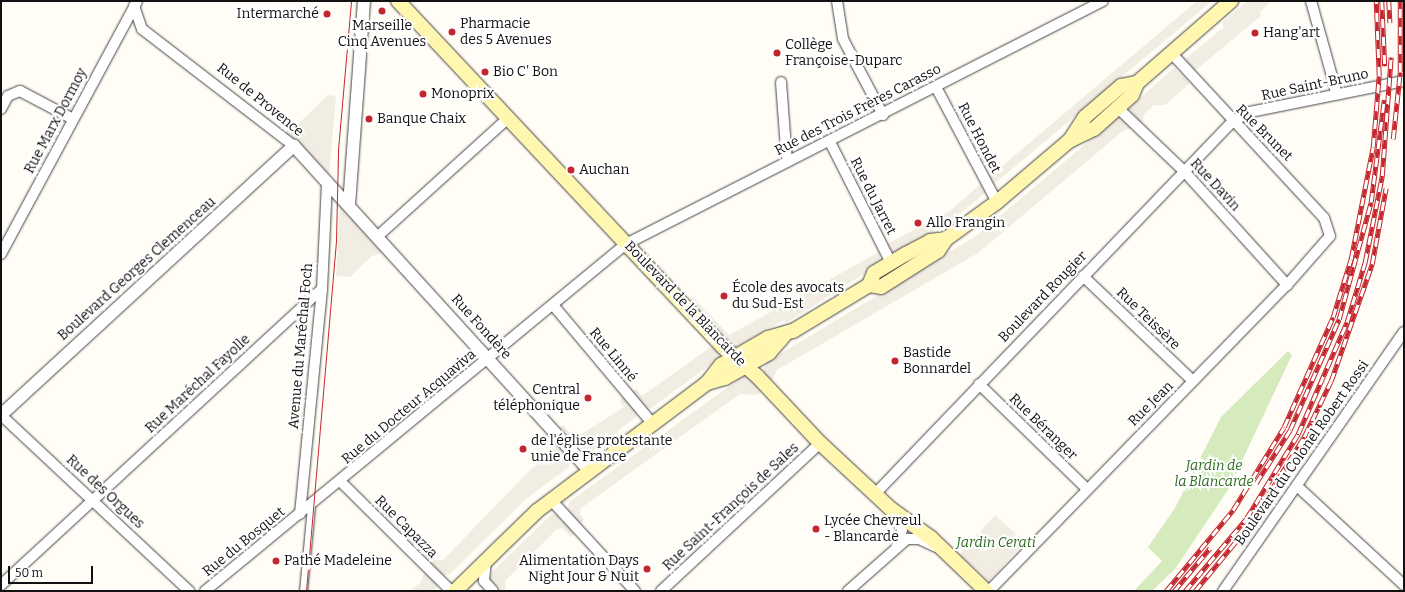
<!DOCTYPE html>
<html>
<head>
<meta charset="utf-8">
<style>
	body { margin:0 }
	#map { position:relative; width:1405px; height:592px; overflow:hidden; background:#fffdf5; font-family:Bitter,serif }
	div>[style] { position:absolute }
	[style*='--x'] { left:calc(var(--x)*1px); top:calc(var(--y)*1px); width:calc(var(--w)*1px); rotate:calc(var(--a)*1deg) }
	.green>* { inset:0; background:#d5ebbd }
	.plaza>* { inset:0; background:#f1ede2; transform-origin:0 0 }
	.roads { filter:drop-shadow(0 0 1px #444) drop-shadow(0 0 1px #444) }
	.pedestrian>* { height:7px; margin:-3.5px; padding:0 3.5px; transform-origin:3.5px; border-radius:3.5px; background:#fff }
	.minor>* { height:10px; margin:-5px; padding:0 5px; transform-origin:5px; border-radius:5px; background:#fff }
	.tertiary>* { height:12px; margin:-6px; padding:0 6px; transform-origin:6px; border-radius:6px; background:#fff }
	.secondary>* { height:14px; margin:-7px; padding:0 7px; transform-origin:7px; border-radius:7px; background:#fff6b0 }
	.tram>* { height:1px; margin:-0.5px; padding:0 0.5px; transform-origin:0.5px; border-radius:0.5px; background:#c4262e }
	.rail>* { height:4.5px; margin-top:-2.25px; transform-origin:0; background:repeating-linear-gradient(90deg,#fff 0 9px,#c4262e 0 18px); box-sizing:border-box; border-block:1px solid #c4262e }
	.dots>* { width:11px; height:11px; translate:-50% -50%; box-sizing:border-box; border:2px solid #fff; border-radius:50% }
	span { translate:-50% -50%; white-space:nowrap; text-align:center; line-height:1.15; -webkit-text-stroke:4px #fff; paint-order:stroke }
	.poi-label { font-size:14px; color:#111 }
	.right { translate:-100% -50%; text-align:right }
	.left { translate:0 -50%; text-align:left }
	.street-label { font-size:14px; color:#111 }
	.park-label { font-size:14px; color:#2f6b1f; font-style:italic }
	.frame { position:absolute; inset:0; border:2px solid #111; pointer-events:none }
	.scale { position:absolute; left:8px; top:566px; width:85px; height:18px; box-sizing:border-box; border:2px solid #111; border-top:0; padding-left:5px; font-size:12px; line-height:14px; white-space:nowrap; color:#111; -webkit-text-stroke:3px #fff; paint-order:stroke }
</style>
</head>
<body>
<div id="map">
	<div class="green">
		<i style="clip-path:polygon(1288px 351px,1292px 355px,1228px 490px,1175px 569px,1152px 591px,1134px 591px,1162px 561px,1148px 547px,1175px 508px,1221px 417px)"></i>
	</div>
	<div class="plaza">
		<i style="clip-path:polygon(1197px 1px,1212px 1px,993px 185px,988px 178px)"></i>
		<i style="clip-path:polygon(1247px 1px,1271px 1px,1260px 12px,1261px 16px,1192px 73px,1185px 59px,1224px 27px,1222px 23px)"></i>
		<i style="clip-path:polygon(1174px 68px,1190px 83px,1165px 105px,1154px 105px,1144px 114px,1142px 126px,1128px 109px)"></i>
		<i style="clip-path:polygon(328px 95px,336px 96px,329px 175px,284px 132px,288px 126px,297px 125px)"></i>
		<i style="clip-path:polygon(1120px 115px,1134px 127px,1123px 131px,978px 253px,777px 370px,773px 379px,768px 381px,763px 372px,767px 362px,976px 236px)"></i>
		<i style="clip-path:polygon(982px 183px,986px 192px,955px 218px,900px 252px,892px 253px,887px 244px,951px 210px)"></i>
		<i style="clip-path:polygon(340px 202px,386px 252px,372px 256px,350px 277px,336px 276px)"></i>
		<i style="clip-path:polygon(879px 252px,881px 263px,786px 323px,784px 320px,735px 347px,687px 303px,693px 297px,729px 335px)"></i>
		<i style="clip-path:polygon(715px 344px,721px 357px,651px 408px,646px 410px,631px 392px,636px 389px,642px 396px)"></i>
		<i style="clip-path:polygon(746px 374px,763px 390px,757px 395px,740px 394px,581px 508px,580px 514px,584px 520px,580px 525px,568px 511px,569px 502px)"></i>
		<i style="clip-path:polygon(625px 395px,637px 410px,637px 416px,590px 453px,582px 453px,559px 428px,563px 425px,575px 438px,624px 407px,619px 400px)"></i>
		<i style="clip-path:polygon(552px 435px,571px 456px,569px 467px,526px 499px,450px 574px,440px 576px,429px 566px,434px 560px,443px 560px,530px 470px,551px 455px,553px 450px,547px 440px)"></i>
		<i style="clip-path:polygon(552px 514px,558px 515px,576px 532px,571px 537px,562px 528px,556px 530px,505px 581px,506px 591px,497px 591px,489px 580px,492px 572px)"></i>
		<i style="left:995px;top:515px;width:40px;height:53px;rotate:42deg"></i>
		<i style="clip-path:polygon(426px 569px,437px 583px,437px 588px,433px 591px,409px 591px,420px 583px)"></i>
	</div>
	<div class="roads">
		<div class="pedestrian">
			<i style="--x:303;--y:591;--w:85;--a:-84.6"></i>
		</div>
		<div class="minor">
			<i style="--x:837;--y:1;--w:38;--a:81"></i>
			<i style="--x:843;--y:39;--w:86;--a:62.2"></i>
			<i style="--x:1311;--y:1;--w:97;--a:74.4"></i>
			<i style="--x:134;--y:6;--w:24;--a:71"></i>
			<i style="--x:142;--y:29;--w:192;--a:37.6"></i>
			<i style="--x:781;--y:82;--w:80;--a:85.7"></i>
			<i style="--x:936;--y:87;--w:130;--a:62.1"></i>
			<i style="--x:1118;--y:108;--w:91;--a:43.7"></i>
			<i style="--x:1184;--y:171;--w:154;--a:47.9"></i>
			<i style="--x:1;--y:109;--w:15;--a:-62"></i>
			<i style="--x:8;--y:96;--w:13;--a:-23"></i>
			<i style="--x:20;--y:91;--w:60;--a:27.8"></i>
			<i style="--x:830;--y:142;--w:136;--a:63.2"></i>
			<i style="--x:378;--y:236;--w:173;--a:-42.2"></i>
			<i style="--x:1;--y:254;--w:287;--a:-61.7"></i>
			<i style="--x:1083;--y:276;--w:152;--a:43.7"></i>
			<i style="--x:553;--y:305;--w:154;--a:50"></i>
			<i style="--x:979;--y:384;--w:151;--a:44.2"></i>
			<i style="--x:1;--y:415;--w:258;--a:43.1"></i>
			<i style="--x:341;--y:482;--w:155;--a:44.7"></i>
			<i style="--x:1297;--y:486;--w:146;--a:42.8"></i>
			<i style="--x:875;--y:494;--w:517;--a:-46.18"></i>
			<i style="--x:1233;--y:121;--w:19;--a:-28"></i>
			<i style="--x:1250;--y:112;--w:157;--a:-11.4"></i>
			<i style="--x:551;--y:500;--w:124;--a:47.3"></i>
			<i style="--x:300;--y:514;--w:226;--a:-84.4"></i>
			<i style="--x:322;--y:289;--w:108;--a:-87.3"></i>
			<i style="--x:895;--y:514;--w:17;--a:66"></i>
			<i style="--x:902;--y:530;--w:16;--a:108"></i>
			<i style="--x:486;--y:561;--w:20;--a:96"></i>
			<i style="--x:484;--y:581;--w:13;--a:48"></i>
			<i style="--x:1;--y:585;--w:437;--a:-42.7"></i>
			<i style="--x:205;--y:591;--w:546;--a:-39.5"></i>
			<i style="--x:626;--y:244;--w:535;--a:-27"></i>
			<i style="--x:661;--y:591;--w:217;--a:-42.9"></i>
			<i style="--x:848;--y:591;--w:79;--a:-41.4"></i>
			<i style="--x:907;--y:539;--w:12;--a:0"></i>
			<i style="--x:919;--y:539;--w:19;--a:25"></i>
			<i style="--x:989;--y:591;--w:427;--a:-45.8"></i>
			<i style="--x:1287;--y:285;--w:65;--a:-48.7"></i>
			<i style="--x:1330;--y:236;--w:19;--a:-108"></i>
			<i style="--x:1324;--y:218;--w:225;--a:-132.8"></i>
			<i style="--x:1223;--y:591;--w:316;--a:-55.1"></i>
		</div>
		<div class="tertiary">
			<i style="--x:349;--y:205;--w:205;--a:-85.8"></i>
			<i style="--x:1;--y:415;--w:398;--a:-42.6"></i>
			<i style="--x:294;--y:146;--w:438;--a:47.7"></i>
		</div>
		<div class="secondary">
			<i style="--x:398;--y:1;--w:475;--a:46.8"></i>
			<i style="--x:723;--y:347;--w:45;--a:40.5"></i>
			<i style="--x:757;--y:376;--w:92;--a:46.8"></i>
			<i style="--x:820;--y:443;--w:97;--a:42.9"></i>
			<i style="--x:891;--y:509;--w:49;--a:35.9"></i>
			<i style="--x:931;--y:538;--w:76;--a:43.9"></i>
			<i style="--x:1070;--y:140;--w:27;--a:-57"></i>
			<i style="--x:1085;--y:117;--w:48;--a:-40.7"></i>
			<i style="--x:1121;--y:86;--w:16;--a:-11"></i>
			<i style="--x:869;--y:285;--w:12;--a:9"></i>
			<i style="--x:881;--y:287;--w:67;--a:-32.3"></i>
			<i style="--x:938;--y:251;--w:14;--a:-56"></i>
			<i style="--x:946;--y:239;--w:63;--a:-36"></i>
			<i style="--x:997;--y:202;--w:94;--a:-40.3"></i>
			<i style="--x:1069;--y:141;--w:28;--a:-26"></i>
			<i style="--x:1094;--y:129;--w:51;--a:-41.8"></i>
			<i style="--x:1132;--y:95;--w:13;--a:-67"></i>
			<i style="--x:1137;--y:83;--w:125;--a:-41.1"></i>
			<i style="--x:707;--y:383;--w:19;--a:-16"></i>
			<i style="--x:725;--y:378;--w:51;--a:-29.6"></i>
			<i style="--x:769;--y:353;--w:23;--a:-49"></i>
			<i style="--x:455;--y:591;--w:115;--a:-44.3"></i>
			<i style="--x:537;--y:511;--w:213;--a:-37"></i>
			<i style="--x:707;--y:383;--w:23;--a:-52"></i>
			<i style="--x:721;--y:365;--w:54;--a:-29.9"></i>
			<i style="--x:768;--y:338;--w:26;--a:-16"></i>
			<i style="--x:793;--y:331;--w:89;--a:-31.2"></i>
			<i style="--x:869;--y:285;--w:13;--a:-67"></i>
			<i style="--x:874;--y:273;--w:37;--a:-31"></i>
			<i style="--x:906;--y:254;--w:27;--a:-28"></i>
			<i style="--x:930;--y:241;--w:16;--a:-7"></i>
		</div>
	</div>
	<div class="tram">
		<i style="--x:306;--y:591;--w:351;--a:-85.1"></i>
		<i style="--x:336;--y:241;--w:91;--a:-88.7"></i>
		<i style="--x:338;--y:150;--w:150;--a:-85"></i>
	</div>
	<div class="rail">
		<i style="--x:1382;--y:1;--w:65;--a:87.4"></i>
		<i style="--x:1389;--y:1;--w:22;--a:87"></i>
		<i style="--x:1393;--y:139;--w:67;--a:-84"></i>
		<i style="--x:1400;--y:72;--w:71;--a:-90"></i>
		<i style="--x:1256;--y:483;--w:63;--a:-57.3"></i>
		<i style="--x:1290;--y:430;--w:121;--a:-66.2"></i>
		<i style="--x:1339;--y:319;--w:121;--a:-74.7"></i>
		<i style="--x:1371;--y:202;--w:103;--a:-82.7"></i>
		<i style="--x:1166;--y:591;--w:105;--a:-50.4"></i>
		<i style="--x:1233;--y:510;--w:97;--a:-58.4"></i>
		<i style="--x:1284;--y:427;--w:120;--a:-66"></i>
		<i style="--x:1333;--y:317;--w:61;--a:-72.8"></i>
		<i style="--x:1351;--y:259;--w:114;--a:-78.9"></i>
		<i style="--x:1373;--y:147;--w:71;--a:-85.2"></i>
		<i style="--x:1379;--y:76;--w:75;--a:-92.3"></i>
		<i style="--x:1174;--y:591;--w:56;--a:-50.1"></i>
		<i style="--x:1185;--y:591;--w:94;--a:-49.7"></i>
		<i style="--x:1246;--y:519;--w:100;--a:-58.5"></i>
		<i style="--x:1298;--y:434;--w:122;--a:-66.4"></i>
		<i style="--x:1347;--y:322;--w:63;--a:-73.3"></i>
		<i style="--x:1365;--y:262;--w:88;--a:-78.8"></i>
		<i style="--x:1382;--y:176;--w:119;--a:-85.7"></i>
		<i style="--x:1195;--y:591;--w:88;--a:-50.5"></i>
		<i style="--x:1251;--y:523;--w:101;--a:-58.4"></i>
		<i style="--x:1304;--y:437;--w:62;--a:-64.3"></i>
		<i style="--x:1331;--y:381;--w:124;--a:-70.7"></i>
		<i style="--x:1372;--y:264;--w:77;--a:-79.6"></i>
	</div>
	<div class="dots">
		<i style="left:382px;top:11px;background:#c4262e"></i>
		<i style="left:327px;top:14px;background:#c4262e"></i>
		<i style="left:452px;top:32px;background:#c4262e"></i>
		<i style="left:1255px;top:33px;background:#c4262e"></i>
		<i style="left:777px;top:53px;background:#c4262e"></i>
		<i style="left:485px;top:72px;background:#c4262e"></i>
		<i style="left:423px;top:94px;background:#c4262e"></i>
		<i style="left:369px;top:119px;background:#c4262e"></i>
		<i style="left:571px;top:170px;background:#c4262e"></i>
		<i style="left:918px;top:223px;background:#c4262e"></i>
		<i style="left:724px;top:296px;background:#c4262e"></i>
		<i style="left:895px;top:361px;background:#c4262e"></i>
		<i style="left:588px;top:398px;background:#c4262e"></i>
		<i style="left:523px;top:449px;background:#c4262e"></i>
		<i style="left:816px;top:529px;background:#c4262e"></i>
		<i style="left:276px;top:561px;background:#c4262e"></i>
		<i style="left:647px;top:569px;background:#c4262e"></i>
	</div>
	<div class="poi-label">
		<span class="right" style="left:319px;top:14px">Intermarché</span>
		<span class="left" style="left:460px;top:32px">Pharmacie<br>des 5 Avenues</span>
		<span style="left:382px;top:34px">Marseille<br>Cinq Avenues</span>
		<span class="left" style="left:1263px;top:33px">Hang'art</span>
		<span class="left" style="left:785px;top:53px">Collège<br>Françoise-Duparc</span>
		<span class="left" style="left:493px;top:72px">Bio C' Bon</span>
		<span class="left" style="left:431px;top:94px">Monoprix</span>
		<span class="left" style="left:377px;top:119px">Banque Chaix</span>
		<span class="left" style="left:579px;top:170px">Auchan</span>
		<span class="left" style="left:926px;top:223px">Allo Frangin</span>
		<span class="left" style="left:732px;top:296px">École des avocats<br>du Sud-Est</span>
		<span class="left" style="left:903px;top:361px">Bastide<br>Bonnardel</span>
		<span class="right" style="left:580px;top:398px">Central<br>téléphonique</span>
		<span class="left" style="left:531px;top:449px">de l'église protestante<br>unie de France</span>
		<span class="left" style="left:824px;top:529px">Lycée Chevreul<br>- Blancarde</span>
		<span class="left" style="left:284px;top:561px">Pathé Madeleine</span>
		<span class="right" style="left:639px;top:569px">Alimentation Days<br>Night Jour &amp; Nuit</span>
	</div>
	<div class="street-label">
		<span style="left:1315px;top:85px;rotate:-12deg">Rue Saint-Bruno</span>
		<span style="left:260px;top:100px;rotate:39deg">Rue de Provence</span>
		<span style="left:858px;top:110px;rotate:-27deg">Rue des Trois Frères Carasso</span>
		<span style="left:56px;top:121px;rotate:-62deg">Rue Marx Dormoy</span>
		<span style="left:1264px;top:133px;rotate:45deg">Rue Brunet</span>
		<span style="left:979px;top:138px;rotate:63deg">Rue Hondet</span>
		<span style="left:1215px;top:185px;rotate:47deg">Rue Davin</span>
		<span style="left:873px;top:196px;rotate:63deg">Rue du Jarret</span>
		<span style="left:137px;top:269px;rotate:-42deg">Boulevard Georges Clemenceau</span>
		<span style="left:1043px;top:297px;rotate:-46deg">Boulevard Rougier</span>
		<span style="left:685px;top:304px;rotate:46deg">Boulevard de la Blancarde</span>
		<span style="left:1148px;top:319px;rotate:44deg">Rue Teissère</span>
		<span style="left:481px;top:327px;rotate:48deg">Rue Fondère</span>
		<span style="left:301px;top:346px;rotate:-85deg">Avenue du Maréchal Foch</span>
		<span style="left:613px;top:355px;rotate:50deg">Rue Linné</span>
		<span style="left:198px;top:384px;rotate:-43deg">Rue Maréchal Fayolle</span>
		<span style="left:1151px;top:404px;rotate:-45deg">Rue Jean</span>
		<span style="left:409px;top:407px;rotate:-40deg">Rue du Docteur Acquaviva</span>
		<span style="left:1043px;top:427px;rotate:44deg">Rue Béranger</span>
		<span style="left:1302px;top:453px;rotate:-55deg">Boulevard du Colonel Robert Rossi</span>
		<span style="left:105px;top:492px;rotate:43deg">Rue des Orgues</span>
		<span style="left:731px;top:507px;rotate:-43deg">Rue Saint-François de Sales</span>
		<span style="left:406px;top:527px;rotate:45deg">Rue Capazza</span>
		<span style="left:244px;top:542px;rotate:-39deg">Rue du Bosquet</span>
	</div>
	<div class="park-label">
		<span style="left:1214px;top:474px">Jardin de<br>la Blancarde</span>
		<span style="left:996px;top:543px">Jardin Cerati</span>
	</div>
	<div class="frame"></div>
	<div class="scale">50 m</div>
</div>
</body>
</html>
